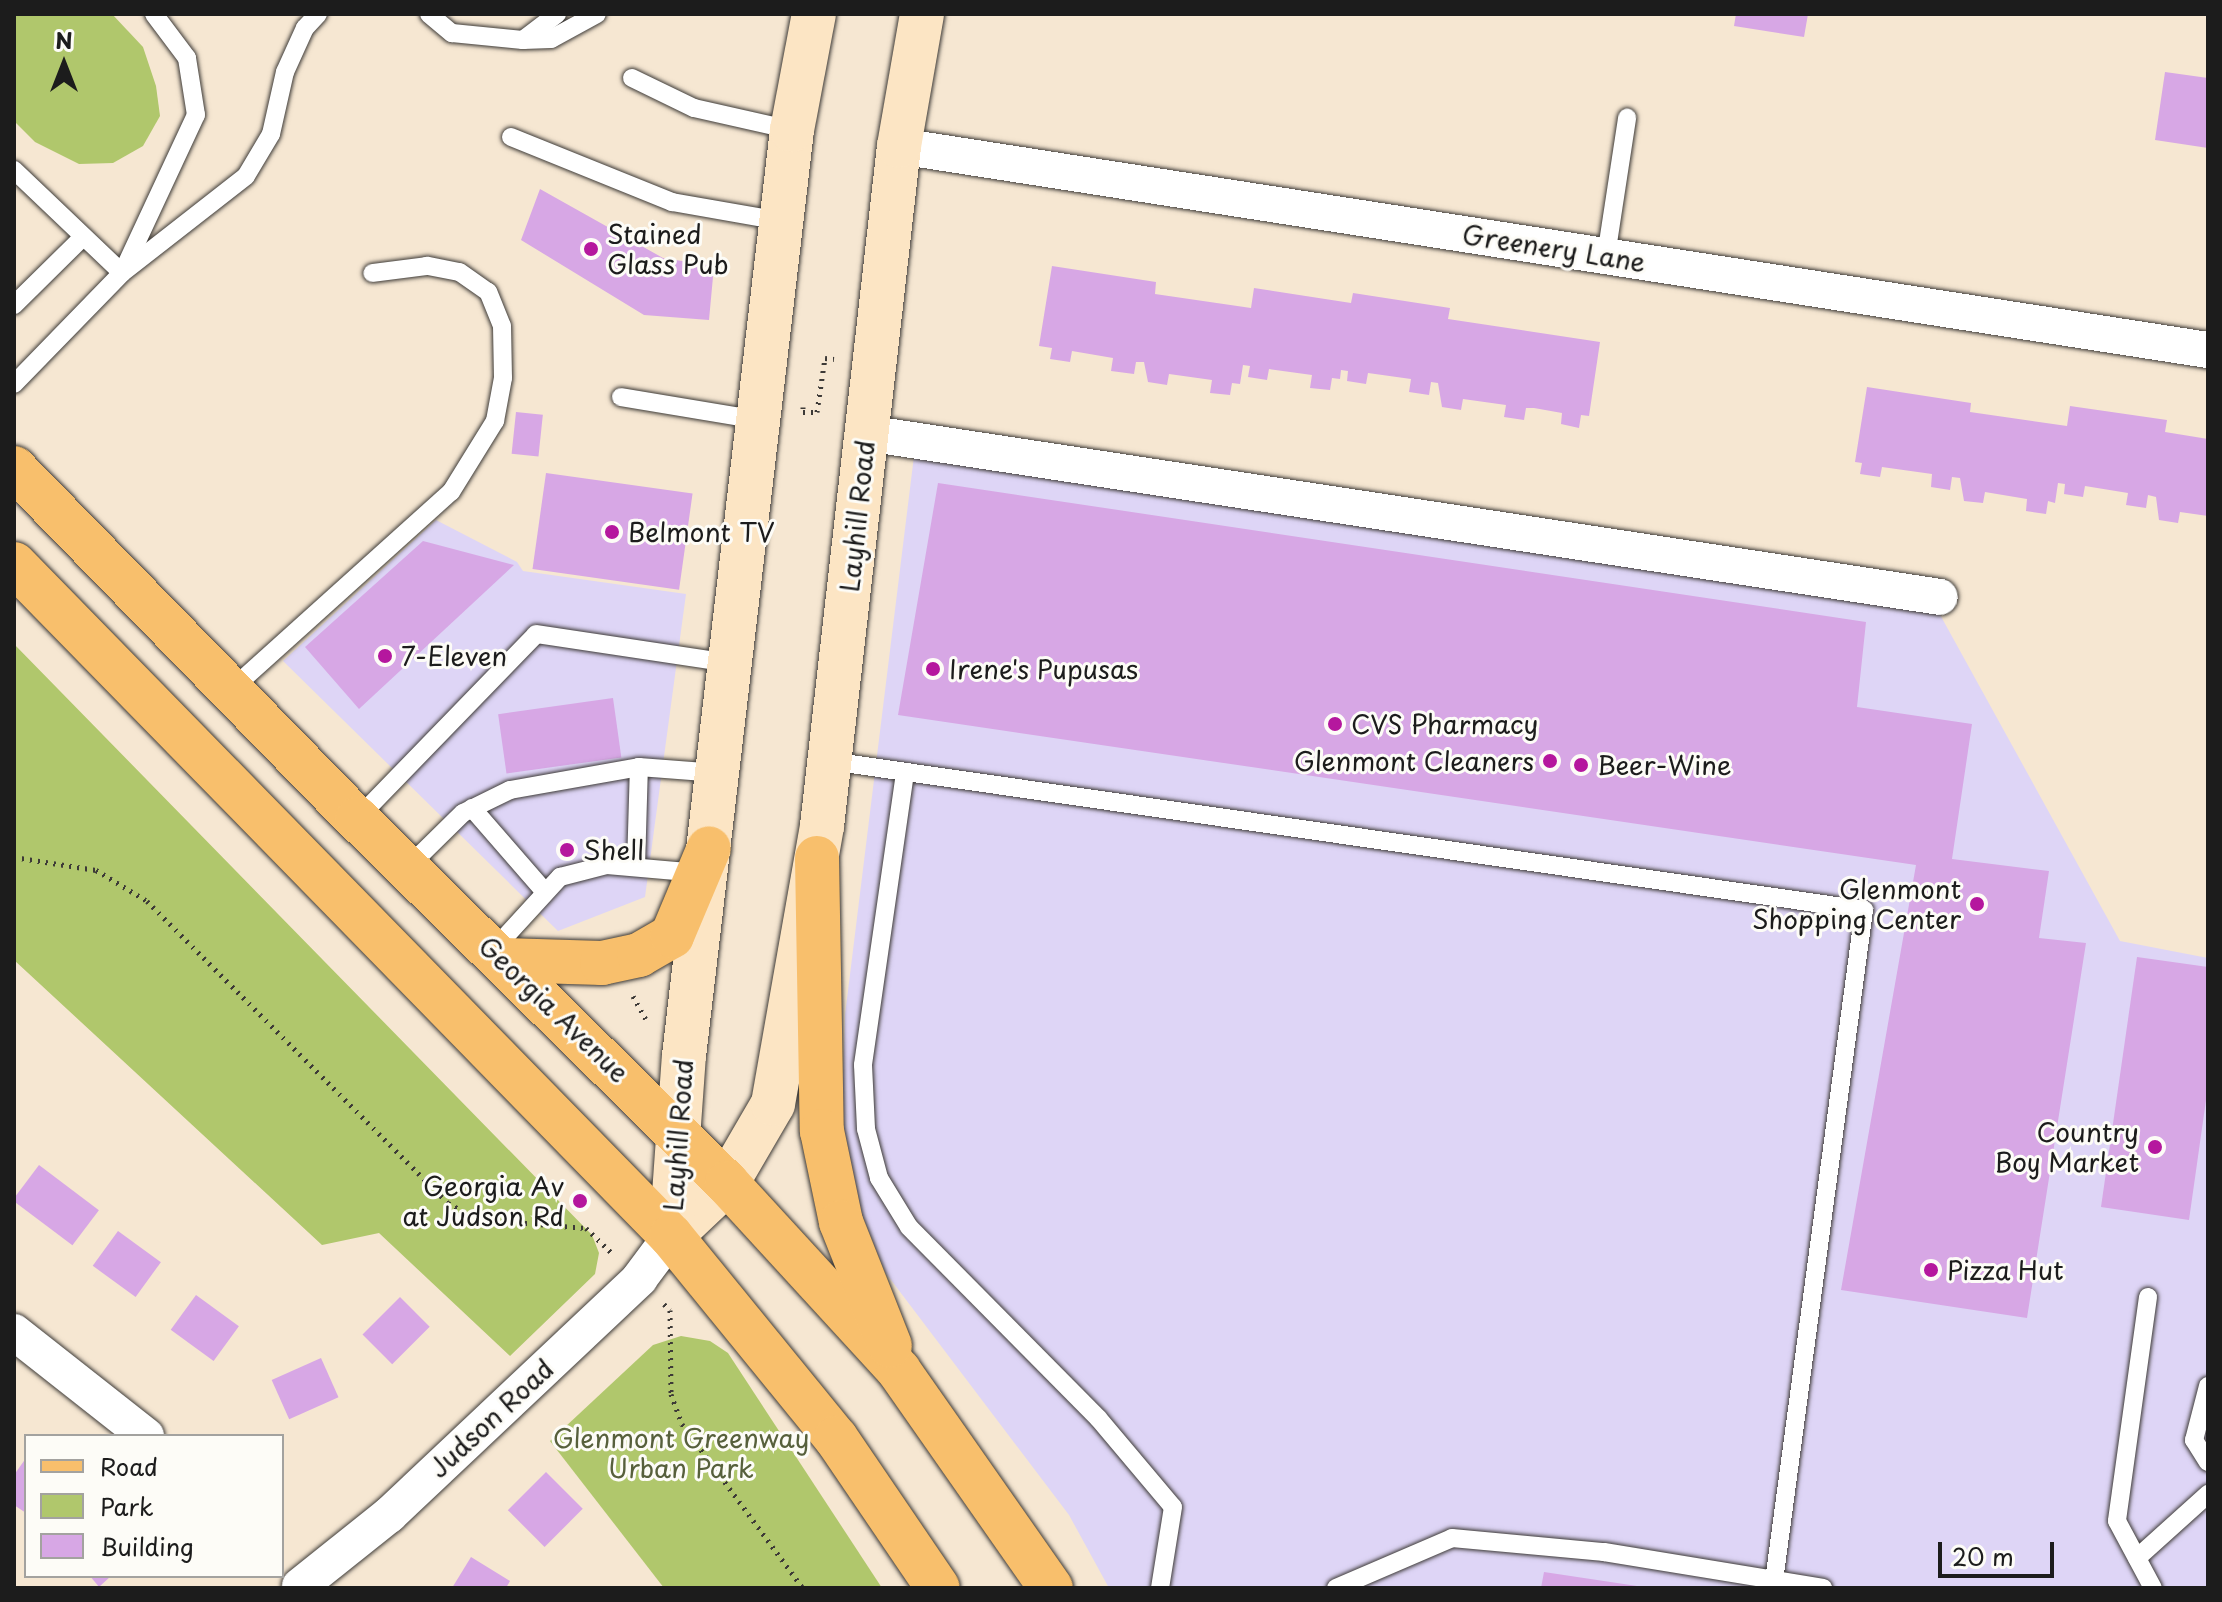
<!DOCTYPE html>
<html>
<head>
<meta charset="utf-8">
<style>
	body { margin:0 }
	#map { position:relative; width:2222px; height:1602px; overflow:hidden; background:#f6e7d2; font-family:"Playpen Sans",sans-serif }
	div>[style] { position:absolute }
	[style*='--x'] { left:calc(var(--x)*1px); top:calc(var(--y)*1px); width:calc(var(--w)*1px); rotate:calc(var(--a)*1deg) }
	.built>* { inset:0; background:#ded5f6 }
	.green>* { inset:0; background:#b0c76c }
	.building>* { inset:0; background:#d7a7e5; transform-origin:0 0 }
	.path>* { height:5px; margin-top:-2.5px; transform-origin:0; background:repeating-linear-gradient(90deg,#3d3a37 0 2px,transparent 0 8px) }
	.roads { filter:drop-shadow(0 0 2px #3d3a37) drop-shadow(0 0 2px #3d3a37) }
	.lane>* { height:18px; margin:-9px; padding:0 9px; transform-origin:9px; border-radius:9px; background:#fff }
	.street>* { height:36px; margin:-18px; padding:0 18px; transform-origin:18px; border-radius:18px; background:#fff }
	.secondary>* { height:44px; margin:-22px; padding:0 22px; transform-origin:22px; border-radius:22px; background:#fce5c4 }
	.primary>* { height:44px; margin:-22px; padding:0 22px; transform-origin:22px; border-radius:22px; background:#f8bf6c }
	.dots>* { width:22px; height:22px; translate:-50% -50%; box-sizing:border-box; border:4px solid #fdfcf7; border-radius:50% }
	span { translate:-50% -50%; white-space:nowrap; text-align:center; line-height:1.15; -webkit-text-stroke:6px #fdfcf7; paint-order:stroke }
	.poi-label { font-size:26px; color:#1c1c1c }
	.left { translate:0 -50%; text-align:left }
	.right { translate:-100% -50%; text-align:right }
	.street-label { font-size:26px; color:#1c1c1c }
	.park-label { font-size:26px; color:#57603c }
	.frame { position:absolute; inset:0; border:16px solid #1c1c1c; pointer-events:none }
	.legend { position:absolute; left:24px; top:1434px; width:260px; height:144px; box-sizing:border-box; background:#fdfcf7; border:2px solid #a3a29f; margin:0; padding:10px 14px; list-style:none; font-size:24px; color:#1c1c1c }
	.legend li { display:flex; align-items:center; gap:16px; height:40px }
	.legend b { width:40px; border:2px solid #a3a29f }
	.north { position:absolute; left:24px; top:24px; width:80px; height:80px; -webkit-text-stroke:6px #fdfcf7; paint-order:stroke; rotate:0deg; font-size:22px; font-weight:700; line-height:32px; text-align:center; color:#1c1c1c }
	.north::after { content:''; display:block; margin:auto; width:28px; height:36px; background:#1c1c1c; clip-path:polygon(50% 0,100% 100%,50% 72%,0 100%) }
	.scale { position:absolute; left:1938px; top:1542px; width:116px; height:36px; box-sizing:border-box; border:4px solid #1c1c1c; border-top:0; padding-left:10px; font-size:24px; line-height:28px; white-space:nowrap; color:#1c1c1c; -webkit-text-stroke:6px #fdfcf7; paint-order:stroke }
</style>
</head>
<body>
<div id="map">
	<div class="built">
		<i style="clip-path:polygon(914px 456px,1938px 611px,2120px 941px,2208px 958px,2208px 1588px,1109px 1588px,1069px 1515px,885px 1272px,855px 1197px,842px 1115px,845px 1015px)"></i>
		<i style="clip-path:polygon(436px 520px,517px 562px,523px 571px,686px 594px,645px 897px,558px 931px,283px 661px)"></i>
	</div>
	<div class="green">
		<i style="clip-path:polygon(14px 14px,112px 14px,143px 47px,156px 86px,160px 116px,143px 146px,113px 163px,79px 164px,35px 142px,14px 121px)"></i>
		<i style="clip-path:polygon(14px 644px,592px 1235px,599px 1253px,595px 1274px,510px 1356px,379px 1233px,322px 1245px,14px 960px)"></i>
		<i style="clip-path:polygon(681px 1336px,710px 1341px,728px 1353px,882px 1588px,664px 1588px,550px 1441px,653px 1345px)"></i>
	</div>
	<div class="building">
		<i style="clip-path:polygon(1736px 14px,1808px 14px,1804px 37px,1734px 26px)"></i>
		<i style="clip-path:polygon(2165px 72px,2208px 78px,2208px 148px,2155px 140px)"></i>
		<i style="clip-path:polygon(540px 189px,663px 258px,714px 266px,709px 320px,644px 315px,521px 240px)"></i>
		<i style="clip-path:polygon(1052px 266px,1156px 282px,1155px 294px,1251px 308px,1254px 288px,1351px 303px,1353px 293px,1450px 308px,1448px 319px,1600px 342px,1589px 416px,1581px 415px,1579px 428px,1561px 424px,1562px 413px,1534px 408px,1526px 408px,1524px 420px,1504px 417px,1506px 405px,1463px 399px,1461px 410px,1442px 407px,1438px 383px,1431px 382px,1429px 395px,1409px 392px,1411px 379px,1368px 373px,1366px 384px,1347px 381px,1348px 371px,1341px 370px,1340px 379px,1332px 378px,1330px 390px,1310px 388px,1312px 375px,1269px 369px,1267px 380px,1248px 377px,1250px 366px,1243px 365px,1240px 384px,1232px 383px,1230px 395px,1210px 393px,1212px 380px,1169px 374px,1167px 385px,1148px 382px,1144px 362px,1136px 362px,1134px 374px,1111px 371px,1113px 358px,1072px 351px,1070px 362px,1050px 359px,1052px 348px,1039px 346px)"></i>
		<i style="clip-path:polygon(1867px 387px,1971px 403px,1970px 412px,2067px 426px,2070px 406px,2167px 420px,2165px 432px,2208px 439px,2208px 516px,2180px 512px,2178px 523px,2159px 520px,2156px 497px,2148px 495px,2146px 508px,2126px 505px,2128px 493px,2085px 486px,2083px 497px,2064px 494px,2065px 484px,2058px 483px,2055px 503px,2048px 501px,2046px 514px,2026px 511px,2027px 499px,1985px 492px,1983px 503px,1964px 501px,1960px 478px,1952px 477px,1950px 490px,1931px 487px,1932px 474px,1882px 467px,1880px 477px,1860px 474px,1862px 463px,1855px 462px)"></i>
		<i style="left:516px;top:412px;width:27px;height:42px;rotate:6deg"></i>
		<i style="left:546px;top:473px;width:148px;height:97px;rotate:8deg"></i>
		<i style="clip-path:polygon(938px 483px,1866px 622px,1857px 707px,1972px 724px,1952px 859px,2049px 871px,2039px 938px,2086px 943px,2027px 1318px,1841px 1290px,1916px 865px,898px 715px)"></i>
		<i style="clip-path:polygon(423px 541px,514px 565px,359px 709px,305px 647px)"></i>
		<i style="left:613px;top:698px;width:60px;height:116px;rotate:82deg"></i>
		<i style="clip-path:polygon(2137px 957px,2208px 967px,2208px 1086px,2189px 1220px,2101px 1207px)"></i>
		<i style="left:39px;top:1165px;width:75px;height:44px;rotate:37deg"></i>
		<i style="left:118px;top:1231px;width:53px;height:43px;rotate:36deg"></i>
		<i style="left:196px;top:1295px;width:53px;height:43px;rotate:36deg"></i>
		<i style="left:400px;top:1297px;width:42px;height:53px;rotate:45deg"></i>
		<i style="left:321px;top:1358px;width:43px;height:54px;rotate:66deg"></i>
		<i style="clip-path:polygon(26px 1458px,26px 1513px,14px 1505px,14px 1475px)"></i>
		<i style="left:546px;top:1472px;width:52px;height:54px;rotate:45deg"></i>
		<i style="clip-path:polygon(471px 1557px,510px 1581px,506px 1588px,452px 1588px)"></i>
		<i style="clip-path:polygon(1544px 1572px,1637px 1586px,1637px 1588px,1541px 1588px)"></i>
		<i style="clip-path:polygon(90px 1576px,111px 1576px,99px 1587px)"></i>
	</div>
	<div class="path">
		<i style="--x:803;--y:407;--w:5;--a:90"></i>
		<i style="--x:803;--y:412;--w:14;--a:0"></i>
		<i style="--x:817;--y:412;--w:55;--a:-81.6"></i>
		<i style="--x:825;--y:358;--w:9;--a:6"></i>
		<i style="--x:14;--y:857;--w:83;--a:9"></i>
		<i style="--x:96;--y:870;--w:60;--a:31.3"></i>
		<i style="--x:147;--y:901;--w:426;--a:45.1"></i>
		<i style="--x:448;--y:1203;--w:33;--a:29"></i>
		<i style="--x:477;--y:1219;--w:109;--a:4.7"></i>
		<i style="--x:586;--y:1228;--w:39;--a:44"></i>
		<i style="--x:633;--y:996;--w:26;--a:61"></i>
		<i style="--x:664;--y:1304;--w:8;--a:45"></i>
		<i style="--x:670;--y:1310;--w:84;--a:89.3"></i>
		<i style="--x:671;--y:1394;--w:32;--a:70"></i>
		<i style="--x:682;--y:1424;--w:204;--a:53.6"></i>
	</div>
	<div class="roads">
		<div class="lane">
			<i style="--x:429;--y:14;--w:30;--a:40"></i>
			<i style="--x:452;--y:33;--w:71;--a:5.6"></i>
			<i style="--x:523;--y:40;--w:28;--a:-2"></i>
			<i style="--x:551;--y:39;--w:52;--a:-28.5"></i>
			<i style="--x:523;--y:40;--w:43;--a:-37.4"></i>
			<i style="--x:632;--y:78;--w:69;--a:25.8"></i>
			<i style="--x:694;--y:108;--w:100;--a:12.7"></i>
			<i style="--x:511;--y:137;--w:174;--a:22"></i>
			<i style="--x:672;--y:202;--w:111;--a:9.9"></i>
			<i style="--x:14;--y:170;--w:149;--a:43.6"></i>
			<i style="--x:1606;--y:256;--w:140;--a:-81.3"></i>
			<i style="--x:125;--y:267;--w:168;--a:-65"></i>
			<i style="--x:196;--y:115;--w:58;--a:-99"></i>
			<i style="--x:187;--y:58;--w:55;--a:-126.9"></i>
			<i style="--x:14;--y:305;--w:97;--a:-44.6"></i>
			<i style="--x:14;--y:384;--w:155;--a:-45.8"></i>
			<i style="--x:122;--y:273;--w:157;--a:-38"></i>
			<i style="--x:246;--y:176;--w:49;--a:-59.2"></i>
			<i style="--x:271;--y:134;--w:64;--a:-77.3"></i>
			<i style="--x:285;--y:72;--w:48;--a:-65.6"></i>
			<i style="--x:305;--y:28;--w:19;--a:-47"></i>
			<i style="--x:621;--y:397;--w:139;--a:9.5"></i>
			<i style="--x:233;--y:688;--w:293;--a:-42"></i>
			<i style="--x:451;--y:492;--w:84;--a:-58.2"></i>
			<i style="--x:495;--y:421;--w:44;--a:-79.5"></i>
			<i style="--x:503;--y:378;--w:52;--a:-91.1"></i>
			<i style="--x:502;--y:326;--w:37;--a:-112"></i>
			<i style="--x:488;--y:292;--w:35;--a:-145"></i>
			<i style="--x:459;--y:272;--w:33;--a:-169"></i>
			<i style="--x:427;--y:266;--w:55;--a:172.7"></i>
			<i style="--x:830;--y:761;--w:1045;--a:8.2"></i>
			<i style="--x:1864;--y:910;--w:684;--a:97.64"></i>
			<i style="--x:905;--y:773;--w:295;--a:98.2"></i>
			<i style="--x:863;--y:1065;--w:64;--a:87.3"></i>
			<i style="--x:866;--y:1129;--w:51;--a:75.1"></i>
			<i style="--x:879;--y:1178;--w:57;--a:58.5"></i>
			<i style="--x:909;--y:1227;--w:269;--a:45.3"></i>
			<i style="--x:1098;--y:1418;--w:116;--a:49.9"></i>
			<i style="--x:1173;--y:1507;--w:82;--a:99.1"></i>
			<i style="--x:472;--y:808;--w:111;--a:49"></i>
			<i style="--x:357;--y:819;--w:257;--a:-45.9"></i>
			<i style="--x:536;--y:634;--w:196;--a:8.5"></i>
			<i style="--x:636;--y:866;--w:99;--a:-88.3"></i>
			<i style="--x:408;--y:867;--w:77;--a:-44.5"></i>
			<i style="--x:463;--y:813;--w:52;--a:-26.1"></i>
			<i style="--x:510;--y:790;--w:131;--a:-10.1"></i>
			<i style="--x:639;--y:767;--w:79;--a:4.3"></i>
			<i style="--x:494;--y:949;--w:98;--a:-47.5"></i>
			<i style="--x:560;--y:877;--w:49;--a:-14.3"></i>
			<i style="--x:607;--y:865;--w:92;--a:5"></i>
			<i style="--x:2148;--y:1297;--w:226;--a:97.9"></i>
			<i style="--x:2117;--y:1521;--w:76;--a:61.8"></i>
			<i style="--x:2208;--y:1386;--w:56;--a:104.5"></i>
			<i style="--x:2194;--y:1440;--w:26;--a:58"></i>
			<i style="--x:2137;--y:1558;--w:96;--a:-42"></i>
			<i style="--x:1336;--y:1588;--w:126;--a:-23.3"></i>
			<i style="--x:1452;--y:1538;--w:153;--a:5.3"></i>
			<i style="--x:1604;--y:1552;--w:222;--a:9.3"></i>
		</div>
		<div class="street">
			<i style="--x:899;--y:146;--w:1325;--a:8.86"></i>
			<i style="--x:866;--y:433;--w:1086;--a:8.68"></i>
			<i style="--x:14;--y:1332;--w:168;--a:38.2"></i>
			<i style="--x:300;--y:1586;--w:114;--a:-38.6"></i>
			<i style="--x:389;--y:1515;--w:344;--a:-43.3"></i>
			<i style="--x:639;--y:1279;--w:54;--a:-53.3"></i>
		</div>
		<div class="secondary">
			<i style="--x:671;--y:1236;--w:77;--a:-43.4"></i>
			<i style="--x:727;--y:1183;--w:91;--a:-59.8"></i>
			<i style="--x:773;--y:1104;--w:282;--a:-80"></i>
			<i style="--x:822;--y:826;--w:684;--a:-83.54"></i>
			<i style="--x:899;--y:146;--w:134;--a:-80.1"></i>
			<i style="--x:671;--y:1236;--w:180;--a:-85.9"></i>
			<i style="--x:684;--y:1056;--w:932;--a:-83.35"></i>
			<i style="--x:792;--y:130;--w:118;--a:-79.3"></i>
		</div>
		<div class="primary">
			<i style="--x:14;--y:468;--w:491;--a:45.7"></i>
			<i style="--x:357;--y:819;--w:519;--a:44.53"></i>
			<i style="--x:727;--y:1183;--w:255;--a:47.5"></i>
			<i style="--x:899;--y:1371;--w:265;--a:55"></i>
			<i style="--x:14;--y:564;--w:940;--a:45.65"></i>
			<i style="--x:671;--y:1236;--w:261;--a:50.8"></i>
			<i style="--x:836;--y:1438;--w:181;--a:55.8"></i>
			<i style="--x:817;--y:858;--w:273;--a:89"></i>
			<i style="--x:822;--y:1131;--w:93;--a:78.2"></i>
			<i style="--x:841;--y:1222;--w:133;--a:68.4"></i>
			<i style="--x:504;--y:960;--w:98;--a:1.8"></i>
			<i style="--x:602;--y:963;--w:38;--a:-12"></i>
			<i style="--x:639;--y:955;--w:38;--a:-30"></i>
			<i style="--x:672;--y:936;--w:95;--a:-67.2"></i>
		</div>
	</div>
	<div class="dots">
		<i style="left:591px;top:249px;background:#b5179e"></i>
		<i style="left:612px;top:532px;background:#b5179e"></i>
		<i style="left:385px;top:656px;background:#b5179e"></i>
		<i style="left:933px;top:669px;background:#b5179e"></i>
		<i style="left:1335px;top:724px;background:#b5179e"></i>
		<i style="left:1550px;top:761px;background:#b5179e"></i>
		<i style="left:1581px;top:765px;background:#b5179e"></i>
		<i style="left:567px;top:850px;background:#b5179e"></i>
		<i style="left:1977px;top:904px;background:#b5179e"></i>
		<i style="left:2155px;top:1147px;background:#b5179e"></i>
		<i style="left:580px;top:1201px;background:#b5179e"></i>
		<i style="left:1931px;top:1270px;background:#b5179e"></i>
	</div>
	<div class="poi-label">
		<span class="left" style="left:607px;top:249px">Stained<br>Glass Pub</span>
		<span class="left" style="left:628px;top:532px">Belmont TV</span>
		<span class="left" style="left:401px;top:656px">7-Eleven</span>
		<span class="left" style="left:949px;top:669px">Irene's Pupusas</span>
		<span class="left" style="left:1351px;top:724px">CVS Pharmacy</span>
		<span class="right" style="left:1534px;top:761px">Glenmont Cleaners</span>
		<span class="left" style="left:1597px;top:765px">Beer-Wine</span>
		<span class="left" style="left:583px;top:850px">Shell</span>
		<span class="right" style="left:1961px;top:904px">Glenmont<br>Shopping Center</span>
		<span class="right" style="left:2139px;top:1147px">Country<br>Boy Market</span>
		<span class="right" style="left:564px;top:1201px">Georgia Av<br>at Judson Rd</span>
		<span class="left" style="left:1947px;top:1270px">Pizza Hut</span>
	</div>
	<div class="street-label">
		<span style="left:1554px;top:248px;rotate:9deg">Greenery Lane</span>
		<span style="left:857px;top:516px;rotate:-84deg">Layhill Road</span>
		<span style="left:554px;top:1009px;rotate:44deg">Georgia Avenue</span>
		<span style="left:678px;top:1135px;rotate:-86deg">Layhill Road</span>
		<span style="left:491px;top:1418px;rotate:-43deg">Judson Road</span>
	</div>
	<div class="park-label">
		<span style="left:681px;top:1453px">Glenmont Greenway<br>Urban Park</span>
	</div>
	<div class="frame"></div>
	<ul class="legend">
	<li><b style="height:10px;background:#f8bf6c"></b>Road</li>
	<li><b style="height:22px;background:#b0c76c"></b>Park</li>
	<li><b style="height:22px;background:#d7a7e5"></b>Building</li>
	</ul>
	<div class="north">N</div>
	<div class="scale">20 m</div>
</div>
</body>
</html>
